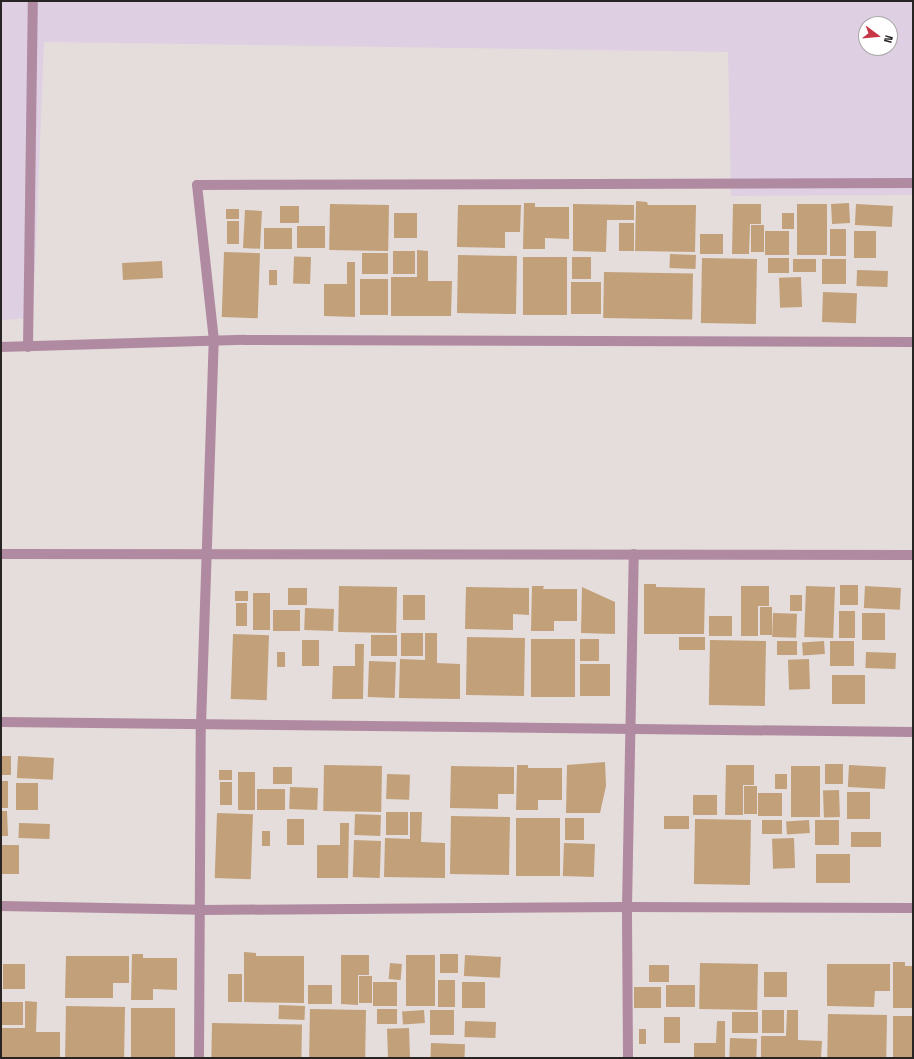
<!DOCTYPE html>
<html>
<head>
<meta charset="utf-8">
<style>
	body { margin:0 }
	#map { position:relative; width:914px; height:1059px; overflow:hidden; background:#e5dddb; font-family:"Space Grotesk",sans-serif }
	div>[style] { position:absolute }
	[style*='--x'] { left:calc(var(--x)*1px); top:calc(var(--y)*1px); width:calc(var(--w)*1px); rotate:calc(var(--a)*1deg) }
	.industrial>* { inset:0; background:#ded0e2 }
	.building>* { inset:0; background:#c1a07a; transform-origin:0 0 }
	.street>* { height:10px; margin:-5px; padding:0 5px; transform-origin:5px; border-radius:5px; background:#b08aa0 }
	span { translate:-50% -50%; white-space:nowrap; text-align:center; line-height:1.15; -webkit-text-stroke:3.5px #fff; paint-order:stroke }
	.frame { position:absolute; inset:0; border:2px solid #272423; pointer-events:none }
	.north { position:absolute; left:858px; top:16px; width:40px; height:40px; box-sizing:border-box; background:#fff; border:1px solid #a9a7a7; border-radius:50%; rotate:106deg; font-size:11px; font-weight:700; line-height:16px; text-align:center; color:#272423 }
	.north::after { content:''; display:block; margin:auto; width:14px; height:18px; background:#c63645; clip-path:polygon(50% 0,100% 100%,50% 72%,0 100%) }
</style>
</head>
<body>
<div id="map">
	<div class="industrial">
		<i style="clip-path:polygon(evenodd,1px 1px,913px 1px,913px 195px,731px 196px,728px 52px,44px 42px,33px 318px,1px 320px,1px 1px,866px 24px,890px 24px,890px 48px,866px 48px,866px 24px)"></i>
	</div>
	<div class="building">
		<i style="clip-path:polygon(636px 201px,647px 202px,648px 205px,696px 205px,695px 252px,635px 251px)"></i>
		<i style="clip-path:polygon(524px 203px,535px 203px,535px 207px,569px 207px,569px 239px,545px 238px,545px 249px,523px 249px)"></i>
		<i style="left:849px;top:203px;width:20px;height:18px;rotate:87deg"></i>
		<i style="left:330px;top:204px;width:59px;height:46px;rotate:1deg"></i>
		<i style="clip-path:polygon(573px 204px,634px 205px,634px 220px,607px 220px,606px 252px,573px 251px)"></i>
		<i style="clip-path:polygon(733px 204px,761px 204px,761px 224px,750px 224px,749px 254px,732px 254px)"></i>
		<i style="left:797px;top:204px;width:30px;height:51px"></i>
		<i style="left:856px;top:204px;width:37px;height:21px;rotate:3deg"></i>
		<i style="clip-path:polygon(458px 205px,521px 205px,520px 232px,505px 232px,505px 248px,457px 247px)"></i>
		<i style="left:280px;top:206px;width:19px;height:17px"></i>
		<i style="left:226px;top:209px;width:13px;height:10px"></i>
		<i style="left:245px;top:210px;width:17px;height:38px;rotate:3deg"></i>
		<i style="left:394px;top:213px;width:23px;height:25px"></i>
		<i style="left:782px;top:213px;width:12px;height:16px"></i>
		<i style="left:227px;top:221px;width:12px;height:23px"></i>
		<i style="left:619px;top:223px;width:15px;height:28px"></i>
		<i style="left:751px;top:225px;width:13px;height:27px"></i>
		<i style="left:297px;top:226px;width:28px;height:22px"></i>
		<i style="left:264px;top:228px;width:28px;height:21px"></i>
		<i style="left:830px;top:229px;width:16px;height:27px"></i>
		<i style="left:765px;top:231px;width:24px;height:24px"></i>
		<i style="left:854px;top:231px;width:22px;height:27px"></i>
		<i style="left:700px;top:234px;width:23px;height:20px"></i>
		<i style="clip-path:polygon(417px 250px,428px 251px,428px 281px,452px 281px,451px 316px,391px 316px,391px 277px,417px 277px)"></i>
		<i style="left:393px;top:251px;width:22px;height:23px"></i>
		<i style="left:224px;top:252px;width:36px;height:65px;rotate:2deg"></i>
		<i style="left:362px;top:253px;width:26px;height:21px"></i>
		<i style="left:670px;top:254px;width:26px;height:14px;rotate:2deg"></i>
		<i style="left:458px;top:255px;width:59px;height:58px;rotate:1deg"></i>
		<i style="left:311px;top:257px;width:27px;height:17px;rotate:92deg"></i>
		<i style="left:523px;top:257px;width:44px;height:58px"></i>
		<i style="left:572px;top:257px;width:19px;height:22px"></i>
		<i style="left:702px;top:258px;width:55px;height:65px;rotate:1deg"></i>
		<i style="left:768px;top:258px;width:21px;height:15px"></i>
		<i style="left:816px;top:259px;width:13px;height:23px;rotate:90deg"></i>
		<i style="left:822px;top:259px;width:24px;height:25px"></i>
		<i style="left:162px;top:261px;width:17px;height:40px;rotate:87deg"></i>
		<i style="clip-path:polygon(347px 262px,355px 262px,355px 317px,324px 316px,324px 284px,347px 284px)"></i>
		<i style="left:269px;top:270px;width:8px;height:15px"></i>
		<i style="left:857px;top:270px;width:31px;height:16px;rotate:2deg"></i>
		<i style="left:604px;top:272px;width:89px;height:46px;rotate:1deg"></i>
		<i style="left:801px;top:277px;width:30px;height:22px;rotate:88deg"></i>
		<i style="left:360px;top:279px;width:28px;height:36px"></i>
		<i style="left:571px;top:282px;width:30px;height:32px"></i>
		<i style="left:823px;top:292px;width:34px;height:30px;rotate:2deg"></i>
		<i style="clip-path:polygon(644px 584px,656px 584px,656px 587px,705px 588px,704px 634px,644px 634px)"></i>
		<i style="left:858px;top:585px;width:20px;height:18px;rotate:90deg"></i>
		<i style="left:339px;top:586px;width:58px;height:46px;rotate:1deg"></i>
		<i style="clip-path:polygon(532px 586px,544px 586px,543px 589px,577px 589px,577px 621px,554px 621px,554px 631px,531px 631px)"></i>
		<i style="clip-path:polygon(741px 586px,769px 586px,769px 606px,758px 606px,758px 636px,741px 636px)"></i>
		<i style="left:806px;top:586px;width:29px;height:51px;rotate:2deg"></i>
		<i style="left:865px;top:586px;width:36px;height:22px;rotate:3deg"></i>
		<i style="clip-path:polygon(466px 587px,529px 588px,529px 615px,513px 614px,513px 630px,465px 629px)"></i>
		<i style="clip-path:polygon(582px 587px,615px 602px,615px 634px,581px 633px)"></i>
		<i style="left:288px;top:588px;width:19px;height:17px"></i>
		<i style="left:235px;top:591px;width:13px;height:10px"></i>
		<i style="left:253px;top:593px;width:17px;height:37px"></i>
		<i style="left:403px;top:595px;width:22px;height:25px"></i>
		<i style="left:790px;top:595px;width:12px;height:16px"></i>
		<i style="left:236px;top:603px;width:11px;height:23px"></i>
		<i style="left:760px;top:607px;width:12px;height:28px"></i>
		<i style="left:305px;top:608px;width:29px;height:22px;rotate:2deg"></i>
		<i style="left:273px;top:610px;width:27px;height:21px"></i>
		<i style="left:839px;top:611px;width:16px;height:27px"></i>
		<i style="left:773px;top:613px;width:24px;height:24px;rotate:2deg"></i>
		<i style="left:862px;top:613px;width:23px;height:27px"></i>
		<i style="left:709px;top:616px;width:23px;height:20px"></i>
		<i style="left:401px;top:633px;width:22px;height:23px"></i>
		<i style="clip-path:polygon(425px 633px,437px 633px,437px 663px,460px 664px,460px 699px,399px 698px,400px 659px,425px 660px)"></i>
		<i style="left:233px;top:634px;width:36px;height:65px;rotate:2deg"></i>
		<i style="left:371px;top:635px;width:26px;height:21px"></i>
		<i style="left:467px;top:637px;width:58px;height:58px;rotate:1deg"></i>
		<i style="left:679px;top:637px;width:26px;height:13px"></i>
		<i style="left:531px;top:639px;width:44px;height:58px"></i>
		<i style="left:580px;top:639px;width:19px;height:22px"></i>
		<i style="left:302px;top:640px;width:17px;height:26px"></i>
		<i style="left:710px;top:640px;width:56px;height:65px;rotate:1deg"></i>
		<i style="left:777px;top:641px;width:20px;height:14px"></i>
		<i style="left:824px;top:641px;width:13px;height:22px;rotate:86deg"></i>
		<i style="left:854px;top:641px;width:25px;height:24px;rotate:90deg"></i>
		<i style="clip-path:polygon(355px 644px,364px 644px,363px 699px,332px 699px,333px 666px,355px 666px)"></i>
		<i style="left:277px;top:652px;width:8px;height:15px"></i>
		<i style="left:866px;top:652px;width:30px;height:16px;rotate:2deg"></i>
		<i style="left:809px;top:659px;width:30px;height:21px;rotate:88deg"></i>
		<i style="left:369px;top:661px;width:27px;height:36px;rotate:2deg"></i>
		<i style="left:580px;top:664px;width:30px;height:32px"></i>
		<i style="left:832px;top:675px;width:33px;height:29px"></i>
		<i style="left:1px;top:756px;width:10px;height:19px"></i>
		<i style="left:18px;top:756px;width:36px;height:22px;rotate:3deg"></i>
		<i style="clip-path:polygon(605px 762px,606px 786px,600px 813px,566px 813px,567px 765px)"></i>
		<i style="left:843px;top:764px;width:20px;height:18px;rotate:90deg"></i>
		<i style="left:324px;top:765px;width:58px;height:46px;rotate:1deg"></i>
		<i style="clip-path:polygon(517px 765px,528px 765px,528px 768px,562px 768px,562px 800px,538px 800px,538px 810px,516px 810px)"></i>
		<i style="clip-path:polygon(726px 765px,754px 765px,754px 785px,743px 785px,743px 815px,725px 815px)"></i>
		<i style="left:849px;top:765px;width:37px;height:22px;rotate:3deg"></i>
		<i style="clip-path:polygon(451px 766px,514px 767px,514px 794px,498px 794px,498px 809px,450px 808px)"></i>
		<i style="left:791px;top:766px;width:29px;height:51px"></i>
		<i style="left:273px;top:767px;width:19px;height:17px"></i>
		<i style="left:219px;top:770px;width:13px;height:10px"></i>
		<i style="left:238px;top:772px;width:17px;height:38px"></i>
		<i style="left:387px;top:774px;width:23px;height:25px;rotate:2deg"></i>
		<i style="left:775px;top:774px;width:12px;height:15px"></i>
		<i style="left:1px;top:781px;width:7px;height:27px"></i>
		<i style="left:220px;top:782px;width:12px;height:23px"></i>
		<i style="left:16px;top:783px;width:22px;height:27px"></i>
		<i style="left:744px;top:786px;width:13px;height:28px"></i>
		<i style="left:290px;top:787px;width:28px;height:22px;rotate:2deg"></i>
		<i style="left:257px;top:789px;width:28px;height:21px"></i>
		<i style="left:839px;top:790px;width:27px;height:16px;rotate:88deg"></i>
		<i style="left:847px;top:792px;width:23px;height:27px"></i>
		<i style="left:758px;top:793px;width:24px;height:23px"></i>
		<i style="left:693px;top:795px;width:24px;height:20px"></i>
		<i style="clip-path:polygon(1px 811px,7px 811px,8px 836px,1px 836px)"></i>
		<i style="left:386px;top:812px;width:22px;height:23px"></i>
		<i style="clip-path:polygon(410px 812px,422px 812px,421px 842px,445px 843px,445px 878px,384px 877px,385px 838px,410px 839px)"></i>
		<i style="left:217px;top:813px;width:36px;height:65px;rotate:2deg"></i>
		<i style="left:355px;top:814px;width:26px;height:21px;rotate:2deg"></i>
		<i style="left:451px;top:816px;width:59px;height:58px;rotate:1deg"></i>
		<i style="left:664px;top:816px;width:25px;height:13px"></i>
		<i style="left:516px;top:818px;width:44px;height:58px"></i>
		<i style="left:565px;top:818px;width:19px;height:22px"></i>
		<i style="left:287px;top:819px;width:17px;height:26px"></i>
		<i style="left:695px;top:819px;width:56px;height:65px;rotate:1deg"></i>
		<i style="left:762px;top:820px;width:20px;height:14px"></i>
		<i style="left:809px;top:820px;width:13px;height:23px;rotate:86deg"></i>
		<i style="left:839px;top:820px;width:25px;height:24px;rotate:90deg"></i>
		<i style="left:19px;top:823px;width:31px;height:15px;rotate:2deg"></i>
		<i style="clip-path:polygon(340px 823px,349px 823px,348px 878px,317px 878px,317px 845px,340px 845px)"></i>
		<i style="left:262px;top:831px;width:8px;height:15px"></i>
		<i style="left:851px;top:832px;width:30px;height:15px"></i>
		<i style="left:794px;top:838px;width:30px;height:22px;rotate:88deg"></i>
		<i style="left:354px;top:840px;width:27px;height:37px;rotate:2deg"></i>
		<i style="left:564px;top:843px;width:31px;height:33px;rotate:2deg"></i>
		<i style="left:1px;top:845px;width:18px;height:29px"></i>
		<i style="left:816px;top:854px;width:34px;height:29px"></i>
		<i style="clip-path:polygon(244px 952px,256px 953px,256px 956px,304px 956px,304px 1003px,244px 1002px)"></i>
		<i style="clip-path:polygon(132px 954px,143px 954px,143px 958px,177px 958px,177px 990px,153px 989px,153px 1000px,131px 1000px)"></i>
		<i style="left:458px;top:954px;width:19px;height:18px;rotate:90deg"></i>
		<i style="clip-path:polygon(341px 955px,369px 955px,369px 975px,358px 975px,358px 1005px,341px 1004px)"></i>
		<i style="left:406px;top:955px;width:29px;height:51px"></i>
		<i style="left:465px;top:955px;width:36px;height:21px;rotate:3deg"></i>
		<i style="clip-path:polygon(66px 956px,129px 956px,129px 983px,113px 983px,113px 998px,65px 998px)"></i>
		<i style="clip-path:polygon(893px 962px,905px 962px,905px 966px,913px 966px,913px 1008px,893px 1008px)"></i>
		<i style="left:390px;top:963px;width:12px;height:16px;rotate:5deg"></i>
		<i style="left:700px;top:963px;width:58px;height:46px;rotate:1deg"></i>
		<i style="left:3px;top:964px;width:22px;height:25px"></i>
		<i style="clip-path:polygon(827px 964px,890px 964px,890px 991px,875px 991px,874px 1007px,827px 1006px)"></i>
		<i style="left:649px;top:965px;width:20px;height:17px"></i>
		<i style="left:764px;top:972px;width:23px;height:25px"></i>
		<i style="left:228px;top:974px;width:14px;height:28px"></i>
		<i style="left:359px;top:976px;width:13px;height:27px"></i>
		<i style="left:438px;top:980px;width:17px;height:27px"></i>
		<i style="left:373px;top:982px;width:24px;height:24px"></i>
		<i style="left:462px;top:982px;width:23px;height:26px"></i>
		<i style="left:308px;top:985px;width:24px;height:19px"></i>
		<i style="left:666px;top:985px;width:29px;height:22px"></i>
		<i style="left:634px;top:987px;width:27px;height:21px"></i>
		<i style="clip-path:polygon(25px 1001px,37px 1002px,36px 1032px,60px 1032px,60px 1058px,1px 1058px,1px 1028px,25px 1028px)"></i>
		<i style="left:1px;top:1002px;width:22px;height:23px"></i>
		<i style="left:279px;top:1005px;width:26px;height:14px;rotate:2deg"></i>
		<i style="left:66px;top:1006px;width:59px;height:52px;rotate:1deg"></i>
		<i style="left:131px;top:1008px;width:44px;height:50px"></i>
		<i style="left:310px;top:1009px;width:56px;height:49px;rotate:1deg"></i>
		<i style="left:377px;top:1009px;width:20px;height:15px"></i>
		<i style="left:424px;top:1010px;width:13px;height:22px;rotate:86deg"></i>
		<i style="left:430px;top:1010px;width:24px;height:25px"></i>
		<i style="left:762px;top:1010px;width:22px;height:23px"></i>
		<i style="clip-path:polygon(787px 1010px,798px 1010px,798px 1040px,822px 1041px,821px 1058px,761px 1058px,761px 1036px,786px 1036px)"></i>
		<i style="left:732px;top:1012px;width:26px;height:21px"></i>
		<i style="left:828px;top:1014px;width:59px;height:44px;rotate:1deg"></i>
		<i style="left:893px;top:1016px;width:20px;height:42px"></i>
		<i style="left:664px;top:1017px;width:16px;height:26px"></i>
		<i style="left:465px;top:1021px;width:31px;height:16px;rotate:2deg"></i>
		<i style="clip-path:polygon(717px 1021px,725px 1021px,725px 1058px,694px 1058px,694px 1043px,716px 1043px)"></i>
		<i style="left:212px;top:1023px;width:90px;height:35px;rotate:1deg"></i>
		<i style="left:409px;top:1028px;width:30px;height:22px;rotate:88deg"></i>
		<i style="left:639px;top:1029px;width:7px;height:15px"></i>
		<i style="left:730px;top:1038px;width:27px;height:20px;rotate:2deg"></i>
		<i style="left:431px;top:1043px;width:34px;height:15px;rotate:2deg"></i>
	</div>
	<div class="street">
		<i style="--x:1;--y:347;--w:243;--a:-1.7"></i>
		<i style="--x:244;--y:340;--w:669;--a:0.17"></i>
		<i style="--x:28;--y:347;--w:346;--a:-89.2"></i>
		<i style="--x:1;--y:554;--w:912;--a:0.06"></i>
		<i style="--x:1;--y:722;--w:912;--a:0.63"></i>
		<i style="--x:1;--y:906;--w:200;--a:1.1"></i>
		<i style="--x:201;--y:910;--w:426;--a:-0.4"></i>
		<i style="--x:627;--y:907;--w:286;--a:0.2"></i>
		<i style="--x:199;--y:1058;--w:333;--a:-89.7"></i>
		<i style="--x:201;--y:725;--w:384;--a:-88.1"></i>
		<i style="--x:214;--y:341;--w:157;--a:-96.2"></i>
		<i style="--x:197;--y:185;--w:716;--a:-0.16"></i>
		<i style="--x:628;--y:1058;--w:151;--a:-90.4"></i>
		<i style="--x:627;--y:907;--w:353;--a:-88.9"></i>
	</div>
	<div class="frame"></div>
	<div class="north">N</div>
</div>
</body>
</html>
